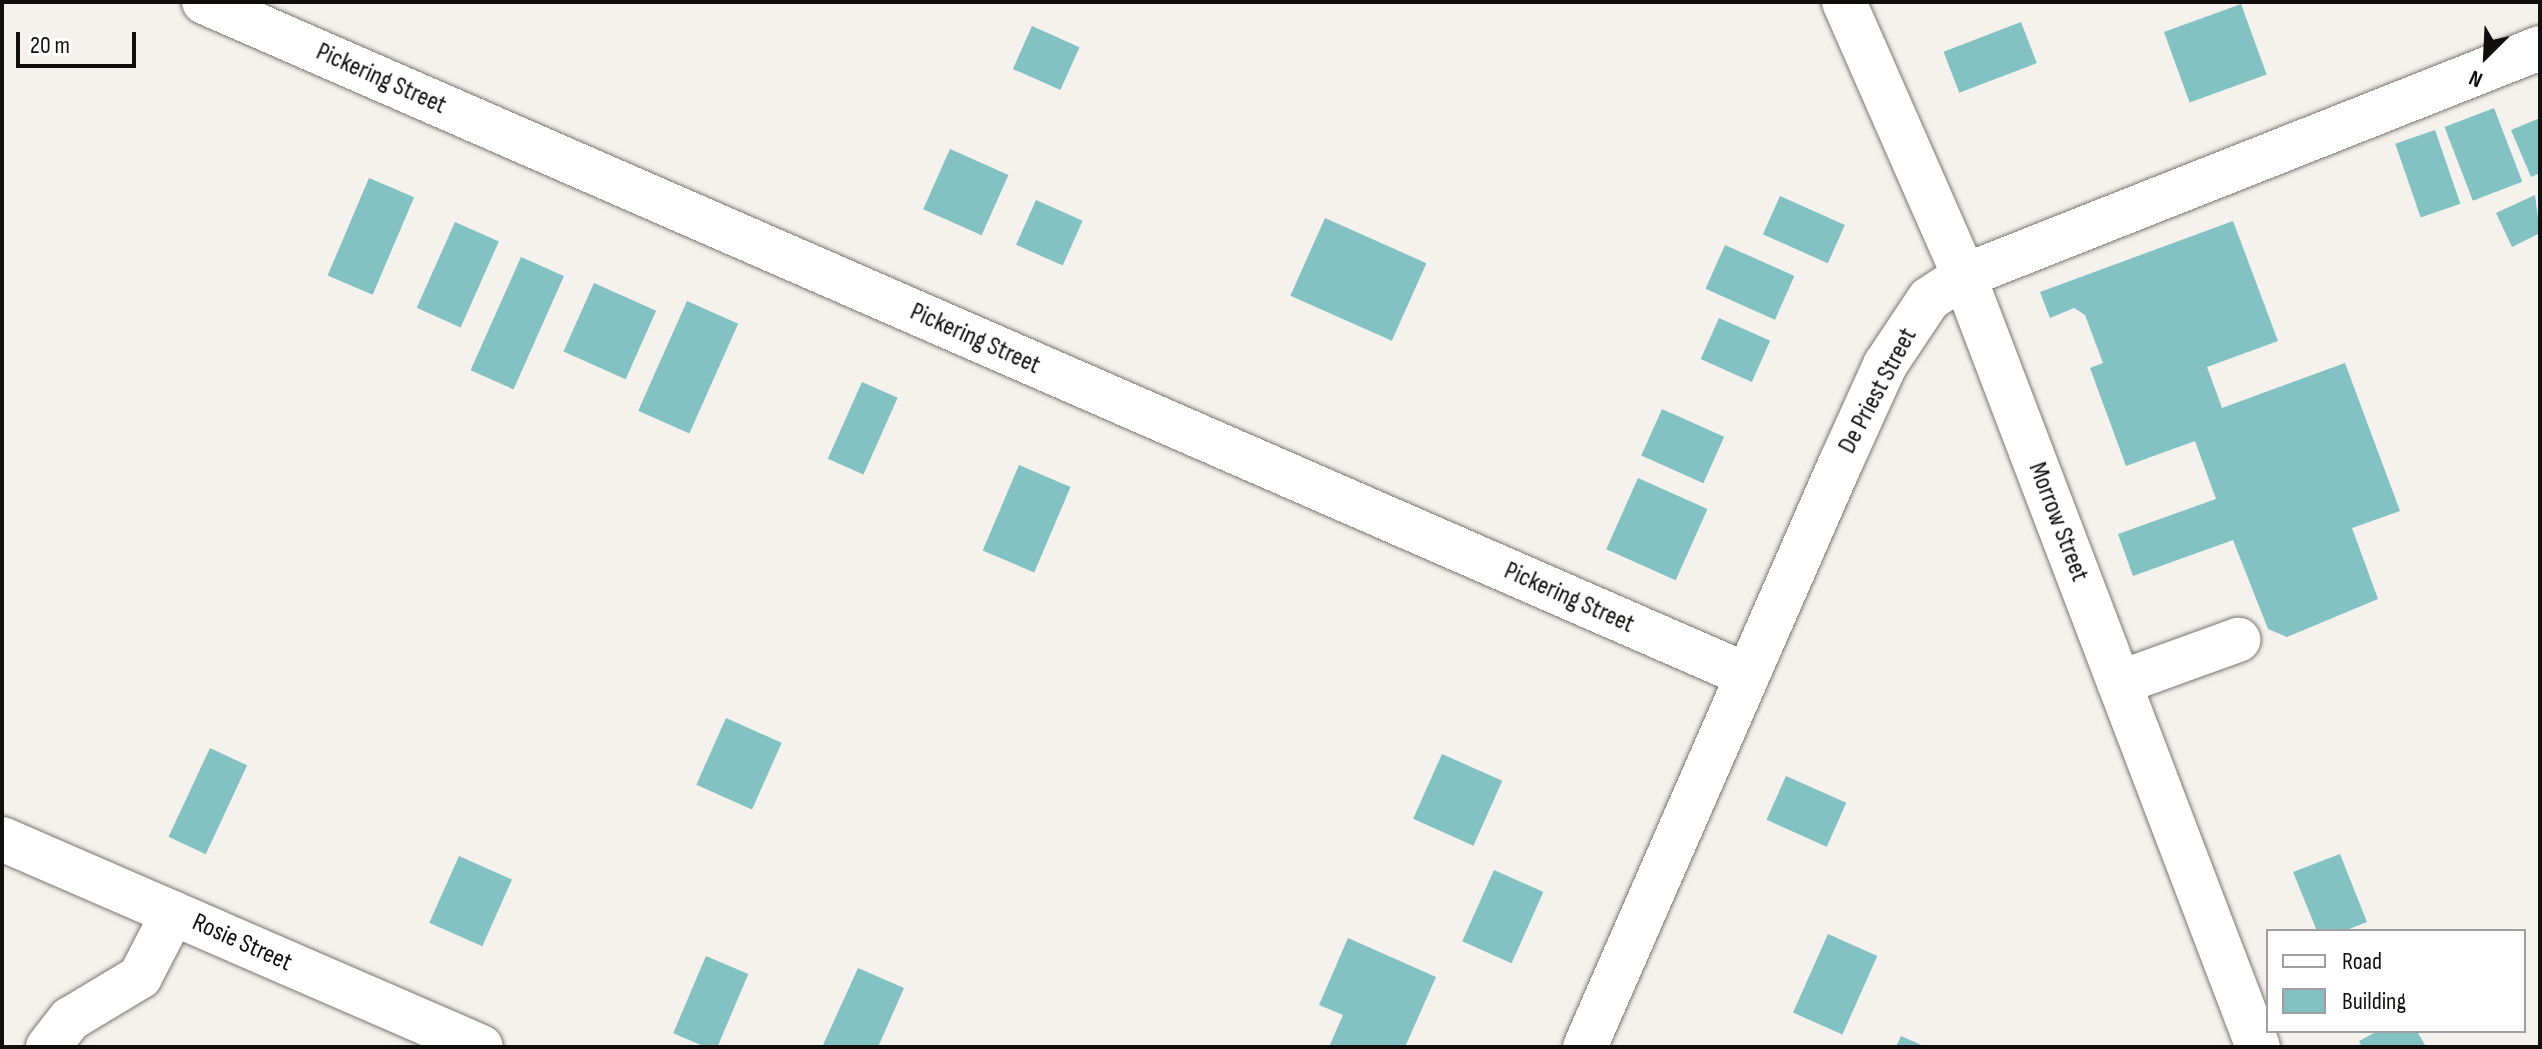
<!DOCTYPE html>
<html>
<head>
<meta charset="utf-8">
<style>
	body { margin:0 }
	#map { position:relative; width:2542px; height:1049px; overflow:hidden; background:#f5f1ed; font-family:"Sofia Sans Condensed",sans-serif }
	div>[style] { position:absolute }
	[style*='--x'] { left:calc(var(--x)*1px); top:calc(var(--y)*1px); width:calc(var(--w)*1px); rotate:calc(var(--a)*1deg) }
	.building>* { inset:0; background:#82c2c2; transform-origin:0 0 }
	.roads { filter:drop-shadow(0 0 2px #7a7773) drop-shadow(0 0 2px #7a7773) }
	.minor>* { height:44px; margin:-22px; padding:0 22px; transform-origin:22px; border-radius:22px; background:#fff }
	span { translate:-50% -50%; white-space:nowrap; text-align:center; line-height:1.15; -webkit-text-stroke:6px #fff; paint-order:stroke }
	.street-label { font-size:26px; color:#100f0e }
	.frame { position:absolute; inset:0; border:4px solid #100f0e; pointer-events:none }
	.legend { position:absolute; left:2266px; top:929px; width:260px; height:104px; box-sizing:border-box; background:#fff; border:2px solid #9f9f9f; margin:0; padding:10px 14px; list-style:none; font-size:24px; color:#100f0e }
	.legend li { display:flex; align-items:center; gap:16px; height:40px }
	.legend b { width:40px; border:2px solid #9f9f9f }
	.north { position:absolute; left:2446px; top:16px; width:80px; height:80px; -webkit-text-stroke:6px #fff; paint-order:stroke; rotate:204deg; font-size:22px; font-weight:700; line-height:32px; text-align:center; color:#100f0e }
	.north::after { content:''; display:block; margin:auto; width:28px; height:36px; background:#100f0e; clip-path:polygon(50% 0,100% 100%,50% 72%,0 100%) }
	.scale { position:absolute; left:16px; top:32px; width:120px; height:36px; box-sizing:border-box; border:4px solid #100f0e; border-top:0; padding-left:10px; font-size:24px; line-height:28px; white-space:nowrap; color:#100f0e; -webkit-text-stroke:6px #fff; paint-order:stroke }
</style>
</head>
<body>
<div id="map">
	<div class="building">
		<i style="left:2241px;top:4px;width:75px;height:82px;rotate:70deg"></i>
		<i style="left:2021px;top:22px;width:44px;height:83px;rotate:69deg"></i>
		<i style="left:1032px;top:26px;width:52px;height:47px;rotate:24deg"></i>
		<i style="left:2494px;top:108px;width:79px;height:53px;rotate:69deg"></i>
		<i style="clip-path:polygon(2540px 118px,2540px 173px,2531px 177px,2511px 130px)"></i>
		<i style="left:2435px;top:130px;width:78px;height:42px;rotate:71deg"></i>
		<i style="left:950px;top:149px;width:64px;height:66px;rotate:24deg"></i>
		<i style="left:369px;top:178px;width:49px;height:106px;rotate:23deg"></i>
		<i style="clip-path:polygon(2535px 195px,2540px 233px,2512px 247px,2496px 213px)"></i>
		<i style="left:1780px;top:196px;width:71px;height:42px;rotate:24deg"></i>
		<i style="left:1036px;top:200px;width:51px;height:49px;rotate:24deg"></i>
		<i style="left:1325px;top:218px;width:111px;height:85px;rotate:24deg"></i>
		<i style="clip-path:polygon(2233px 221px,2278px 341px,2207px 367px,2222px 408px,2345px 363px,2400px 511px,2352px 528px,2378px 599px,2287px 637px,2268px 629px,2233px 540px,2133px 576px,2118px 534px,2216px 499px,2195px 441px,2126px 466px,2090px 368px,2103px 363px,2085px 315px,2074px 308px,2050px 318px,2040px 292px)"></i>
		<i style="left:455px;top:222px;width:48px;height:94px;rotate:24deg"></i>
		<i style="left:1725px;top:245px;width:76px;height:48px;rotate:24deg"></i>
		<i style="left:521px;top:257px;width:47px;height:124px;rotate:24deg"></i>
		<i style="left:594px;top:283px;width:68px;height:75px;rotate:24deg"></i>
		<i style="left:687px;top:301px;width:56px;height:120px;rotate:24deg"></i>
		<i style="left:1719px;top:318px;width:56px;height:45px;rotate:24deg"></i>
		<i style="left:862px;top:382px;width:39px;height:84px;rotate:24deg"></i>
		<i style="left:1662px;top:409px;width:68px;height:51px;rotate:24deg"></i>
		<i style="left:1019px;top:465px;width:56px;height:93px;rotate:23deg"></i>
		<i style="left:1638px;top:478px;width:76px;height:78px;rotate:24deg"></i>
		<i style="left:726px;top:718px;width:61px;height:73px;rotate:24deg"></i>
		<i style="left:210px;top:748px;width:41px;height:98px;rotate:25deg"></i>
		<i style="left:1442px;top:754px;width:66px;height:71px;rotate:24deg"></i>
		<i style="left:1786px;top:776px;width:66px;height:48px;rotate:24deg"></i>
		<i style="clip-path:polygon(2340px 854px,2367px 922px,2344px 931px,2317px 931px,2293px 872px)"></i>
		<i style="left:459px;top:856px;width:58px;height:73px;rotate:24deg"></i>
		<i style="left:1494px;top:870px;width:54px;height:78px;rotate:24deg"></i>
		<i style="left:1828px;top:934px;width:54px;height:86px;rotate:24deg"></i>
		<i style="clip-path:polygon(1348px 938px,1436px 977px,1405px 1047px,1329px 1047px,1343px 1015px,1319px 1005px)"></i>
		<i style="left:706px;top:956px;width:46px;height:84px;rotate:23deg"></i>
		<i style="clip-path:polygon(858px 968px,904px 988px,878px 1047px,828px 1047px,823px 1045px)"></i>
		<i style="clip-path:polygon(2378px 1031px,2417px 1031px,2426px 1047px,2362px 1047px,2359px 1041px)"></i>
		<i style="clip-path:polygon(1901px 1036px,1926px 1047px,1896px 1047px)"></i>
	</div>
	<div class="roads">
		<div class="minor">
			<i style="--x:204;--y:2;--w:1683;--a:23.57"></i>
			<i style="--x:1844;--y:2;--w:299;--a:66.3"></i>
			<i style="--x:1964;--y:276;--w:825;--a:69.13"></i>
			<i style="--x:2119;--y:683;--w:127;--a:-19.9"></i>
			<i style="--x:2;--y:839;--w:522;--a:23.47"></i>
			<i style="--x:48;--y:1047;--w:36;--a:-52"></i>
			<i style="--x:70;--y:1019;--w:82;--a:-31"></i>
			<i style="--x:140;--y:977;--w:72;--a:-62.7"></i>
			<i style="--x:1585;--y:1047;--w:639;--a:-66.37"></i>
			<i style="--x:1841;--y:462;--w:107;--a:-65.6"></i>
			<i style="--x:1885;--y:365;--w:79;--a:-56.3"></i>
			<i style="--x:1929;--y:299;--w:42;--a:-33.3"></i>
			<i style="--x:1964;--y:276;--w:619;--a:-21.6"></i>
		</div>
	</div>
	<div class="street-label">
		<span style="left:381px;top:79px;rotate:24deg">Pickering Street</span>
		<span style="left:975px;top:339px;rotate:24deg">Pickering Street</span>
		<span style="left:1878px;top:391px;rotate:-62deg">De Priest Street</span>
		<span style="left:2058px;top:522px;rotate:69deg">Morrow Street</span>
		<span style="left:1569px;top:598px;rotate:24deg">Pickering Street</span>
		<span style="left:242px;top:943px;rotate:24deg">Rosie Street</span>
	</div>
	<div class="frame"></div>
	<ul class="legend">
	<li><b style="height:10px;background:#fff"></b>Road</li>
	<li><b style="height:22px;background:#82c2c2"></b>Building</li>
	</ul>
	<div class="north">N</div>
	<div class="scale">20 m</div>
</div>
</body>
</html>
